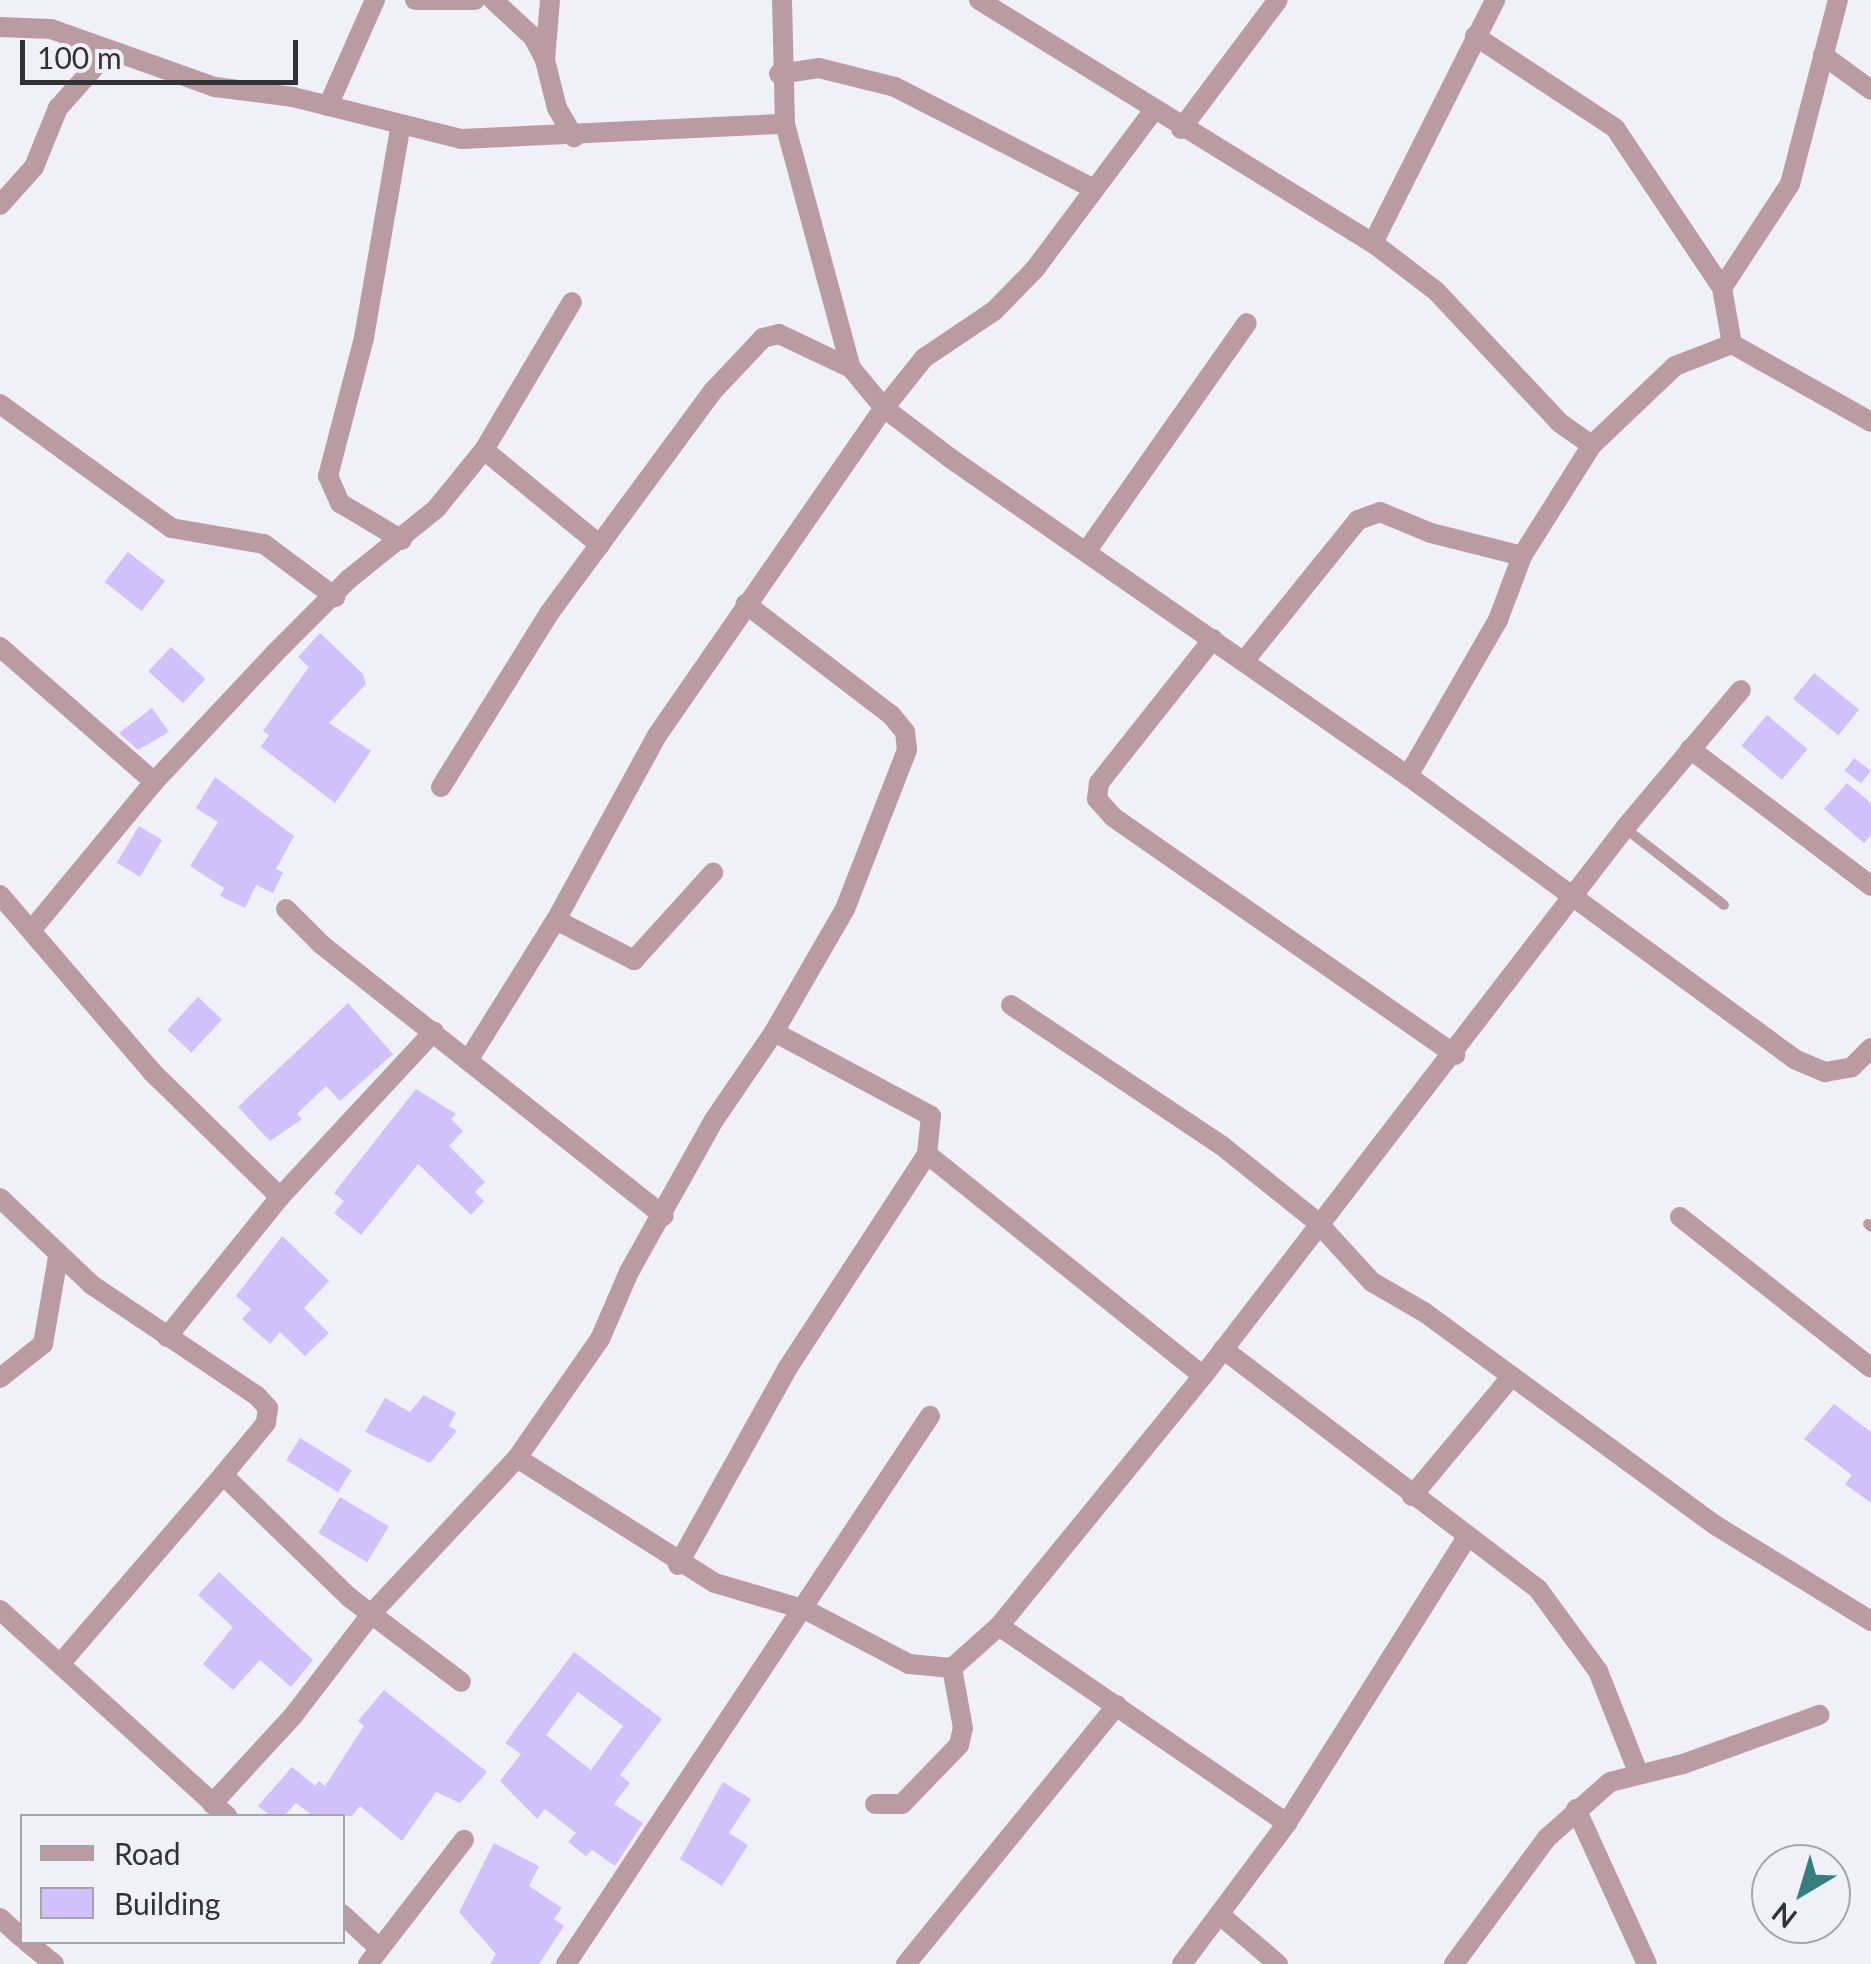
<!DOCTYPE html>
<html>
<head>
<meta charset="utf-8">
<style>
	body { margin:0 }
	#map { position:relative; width:1871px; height:1964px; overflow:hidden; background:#f0f1f8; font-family:Lato,sans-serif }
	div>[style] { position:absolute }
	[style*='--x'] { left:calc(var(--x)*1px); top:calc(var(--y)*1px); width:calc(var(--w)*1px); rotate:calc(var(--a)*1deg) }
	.building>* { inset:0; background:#d0c0fc; transform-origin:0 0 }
	.lane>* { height:10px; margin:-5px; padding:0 5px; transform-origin:5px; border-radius:5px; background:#ba9ba1 }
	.street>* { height:20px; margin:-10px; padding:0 10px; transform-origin:10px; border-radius:10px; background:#ba9ba1 }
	span { translate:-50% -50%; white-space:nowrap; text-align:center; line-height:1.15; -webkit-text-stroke:9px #f0f1f8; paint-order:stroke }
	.legend { position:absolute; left:20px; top:1814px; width:325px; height:130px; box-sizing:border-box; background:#f0f1f8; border:2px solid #a4a5aa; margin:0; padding:12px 18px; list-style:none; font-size:30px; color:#313235 }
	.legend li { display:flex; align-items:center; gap:20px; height:50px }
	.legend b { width:50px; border:2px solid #a4a5aa }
	.north { position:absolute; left:1751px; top:1844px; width:100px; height:100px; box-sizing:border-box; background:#f0f1f8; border:2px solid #a4a5aa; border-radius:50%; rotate:218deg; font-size:28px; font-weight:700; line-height:40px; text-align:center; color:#313235 }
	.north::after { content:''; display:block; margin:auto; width:35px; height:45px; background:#367f80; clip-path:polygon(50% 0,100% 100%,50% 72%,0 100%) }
	.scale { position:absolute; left:20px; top:40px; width:278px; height:45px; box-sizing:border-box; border:5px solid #313235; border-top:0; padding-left:12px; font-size:30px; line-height:35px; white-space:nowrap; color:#313235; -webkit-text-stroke:8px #f0f1f8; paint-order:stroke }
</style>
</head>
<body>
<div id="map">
	<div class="building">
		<i style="left:128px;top:552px;width:47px;height:38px;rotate:38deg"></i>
		<i style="clip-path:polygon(320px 633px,363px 674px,366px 684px,329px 723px,371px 751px,335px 803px,261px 747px,269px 735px,263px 731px,309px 667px,298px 657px)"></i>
		<i style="left:171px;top:647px;width:47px;height:33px;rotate:43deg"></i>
		<i style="left:1814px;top:673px;width:58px;height:33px;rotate:39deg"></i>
		<i style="clip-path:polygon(152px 708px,169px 732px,138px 750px,119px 733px)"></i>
		<i style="left:1767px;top:715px;width:53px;height:40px;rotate:40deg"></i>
		<i style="left:1854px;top:758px;width:21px;height:16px;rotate:37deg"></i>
		<i style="clip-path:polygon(215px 777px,294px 836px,276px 869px,283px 872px,273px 893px,256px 885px,245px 908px,220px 896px,224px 888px,190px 866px,218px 822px,196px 808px)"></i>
		<i style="clip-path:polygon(1847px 783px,1871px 803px,1871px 835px,1864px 843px,1824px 809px)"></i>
		<i style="left:139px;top:826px;width:27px;height:43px;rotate:31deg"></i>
		<i style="left:198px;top:997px;width:33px;height:45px;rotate:43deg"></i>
		<i style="clip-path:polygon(348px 1003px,393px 1054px,340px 1101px,326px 1086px,297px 1114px,302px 1119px,270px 1141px,238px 1107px)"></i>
		<i style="clip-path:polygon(416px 1089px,456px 1114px,451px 1119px,463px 1131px,449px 1146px,485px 1182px,475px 1192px,484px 1201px,471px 1215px,418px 1164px,361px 1235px,334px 1213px,344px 1201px,334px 1193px)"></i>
		<i style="clip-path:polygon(282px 1236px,329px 1281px,304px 1308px,329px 1333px,305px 1356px,280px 1332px,270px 1344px,242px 1319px,251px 1309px,236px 1296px)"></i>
		<i style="clip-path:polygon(424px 1395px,456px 1413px,449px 1426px,457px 1431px,430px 1463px,365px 1432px,385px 1398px,410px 1412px)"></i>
		<i style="clip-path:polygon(1834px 1404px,1871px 1432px,1871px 1503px,1845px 1484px,1852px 1475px,1804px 1439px)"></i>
		<i style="left:300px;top:1438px;width:61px;height:26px;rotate:32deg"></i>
		<i style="left:340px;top:1497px;width:57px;height:42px;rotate:31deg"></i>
		<i style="clip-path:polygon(219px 1572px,313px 1660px,291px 1687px,260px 1660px,233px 1690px,203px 1664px,233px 1627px,198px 1595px)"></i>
		<i style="clip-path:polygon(evenodd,574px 1652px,662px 1719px,620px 1775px,630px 1783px,614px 1804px,643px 1823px,615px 1866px,592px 1850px,586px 1856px,568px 1842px,576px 1833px,545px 1809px,537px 1819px,500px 1781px,521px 1754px,505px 1743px,574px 1652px,578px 1692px,623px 1726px,591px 1770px,546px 1735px,578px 1692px)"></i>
		<i style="clip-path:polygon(384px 1690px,487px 1772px,460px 1803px,436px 1792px,402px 1841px,360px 1806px,352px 1816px,313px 1816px,296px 1803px,284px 1816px,271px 1816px,258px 1806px,292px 1767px,315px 1786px,319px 1781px,325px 1786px,364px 1726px,358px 1721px)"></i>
		<i style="clip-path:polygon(723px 1782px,751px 1799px,729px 1833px,748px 1845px,722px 1886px,680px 1859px)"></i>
		<i style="clip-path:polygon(494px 1843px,539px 1866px,529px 1886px,562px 1908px,554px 1919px,564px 1926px,539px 1964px,490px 1964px,496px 1954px,459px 1912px)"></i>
	</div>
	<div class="lane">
		<i style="--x:1626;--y:829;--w:124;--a:37.8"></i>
		<i style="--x:1868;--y:1224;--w:4;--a:45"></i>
	</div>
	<div class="street">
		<i style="--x:415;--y:0;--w:60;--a:0"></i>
		<i style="--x:493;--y:0;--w:54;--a:42.8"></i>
		<i style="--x:533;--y:37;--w:26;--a:62"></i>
		<i style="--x:550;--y:0;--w:60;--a:94.8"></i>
		<i style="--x:545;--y:60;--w:49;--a:76"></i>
		<i style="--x:557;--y:108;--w:34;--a:60"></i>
		<i style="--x:782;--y:0;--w:124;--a:88.6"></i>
		<i style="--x:785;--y:124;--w:253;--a:74.9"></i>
		<i style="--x:979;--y:0;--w:463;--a:31.7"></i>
		<i style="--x:1373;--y:243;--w:79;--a:37.3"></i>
		<i style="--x:1436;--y:291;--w:181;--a:46.8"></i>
		<i style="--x:1560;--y:423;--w:39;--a:35"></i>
		<i style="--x:0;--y:27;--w:51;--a:2.2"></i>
		<i style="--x:51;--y:29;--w:174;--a:19.5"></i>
		<i style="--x:215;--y:87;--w:79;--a:7.3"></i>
		<i style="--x:293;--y:97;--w:173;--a:14"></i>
		<i style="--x:461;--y:139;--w:324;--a:-2.7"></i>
		<i style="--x:1475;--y:36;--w:168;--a:33.3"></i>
		<i style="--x:1615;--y:128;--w:192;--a:56.2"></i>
		<i style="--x:1722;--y:288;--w:57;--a:79.9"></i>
		<i style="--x:1732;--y:344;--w:159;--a:29.3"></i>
		<i style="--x:1823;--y:55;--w:59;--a:36.1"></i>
		<i style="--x:779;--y:74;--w:40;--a:-8.5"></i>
		<i style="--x:819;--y:68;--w:78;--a:14"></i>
		<i style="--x:895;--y:87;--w:224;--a:27.1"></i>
		<i style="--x:328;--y:106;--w:116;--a:-66.1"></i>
		<i style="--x:400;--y:129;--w:212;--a:99.8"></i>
		<i style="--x:364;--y:338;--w:143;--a:104.6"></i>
		<i style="--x:328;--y:476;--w:30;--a:66"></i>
		<i style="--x:340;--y:503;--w:72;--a:30.8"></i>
		<i style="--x:1181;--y:129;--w:161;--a:-53.1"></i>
		<i style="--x:0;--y:205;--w:51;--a:-48.2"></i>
		<i style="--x:34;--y:167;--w:64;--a:-67.9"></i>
		<i style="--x:58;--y:108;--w:75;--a:-48.2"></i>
		<i style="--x:1373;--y:243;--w:272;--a:-63.3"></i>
		<i style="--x:1722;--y:288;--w:124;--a:-56.8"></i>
		<i style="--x:1790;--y:184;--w:190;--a:-75.4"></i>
		<i style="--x:0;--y:404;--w:211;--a:35.9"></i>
		<i style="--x:171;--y:528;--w:94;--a:9.8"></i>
		<i style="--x:264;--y:544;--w:89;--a:36.7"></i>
		<i style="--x:484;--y:450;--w:150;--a:39.3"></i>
		<i style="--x:1088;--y:549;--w:276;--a:-54.9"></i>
		<i style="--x:1213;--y:639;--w:184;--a:128.4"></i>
		<i style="--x:1099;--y:783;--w:16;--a:97"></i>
		<i style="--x:1097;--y:799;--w:24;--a:48"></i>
		<i style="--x:1113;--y:817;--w:417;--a:34.8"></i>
		<i style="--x:0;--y:647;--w:205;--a:41.2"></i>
		<i style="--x:1245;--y:660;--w:180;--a:-51.1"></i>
		<i style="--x:1358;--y:520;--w:23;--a:-20"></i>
		<i style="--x:1380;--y:512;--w:55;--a:22.4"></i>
		<i style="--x:1431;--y:533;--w:94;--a:14.2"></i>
		<i style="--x:1690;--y:749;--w:227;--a:37.1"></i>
		<i style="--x:1408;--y:776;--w:180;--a:-60"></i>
		<i style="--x:1498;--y:620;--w:68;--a:-69.4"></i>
		<i style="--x:1522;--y:556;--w:131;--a:-57.8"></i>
		<i style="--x:1592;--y:445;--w:115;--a:-43.6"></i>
		<i style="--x:1675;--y:366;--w:61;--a:-21.1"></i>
		<i style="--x:441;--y:787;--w:206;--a:-58.1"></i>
		<i style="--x:550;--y:612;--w:275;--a:-53.6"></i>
		<i style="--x:713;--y:391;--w:73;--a:-46.7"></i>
		<i style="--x:763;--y:338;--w:16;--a:-14"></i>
		<i style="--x:779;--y:334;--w:80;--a:25.3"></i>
		<i style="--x:851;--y:368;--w:52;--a:50.5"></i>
		<i style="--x:884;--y:408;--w:83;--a:37.1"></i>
		<i style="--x:950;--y:458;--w:558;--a:34.77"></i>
		<i style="--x:1408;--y:776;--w:479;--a:36.2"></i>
		<i style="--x:1794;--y:1059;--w:34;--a:23"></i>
		<i style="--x:1825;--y:1072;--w:27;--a:-10"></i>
		<i style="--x:1852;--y:1067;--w:27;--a:-45"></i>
		<i style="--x:0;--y:895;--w:233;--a:49.3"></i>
		<i style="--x:152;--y:1072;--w:179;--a:44.3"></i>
		<i style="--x:286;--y:909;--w:51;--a:45"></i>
		<i style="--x:322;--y:945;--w:436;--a:38.4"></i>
		<i style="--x:556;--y:920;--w:88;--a:27.1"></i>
		<i style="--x:634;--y:960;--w:118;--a:-47.8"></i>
		<i style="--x:34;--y:927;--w:188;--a:-50.4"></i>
		<i style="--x:154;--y:782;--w:175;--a:-46.8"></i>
		<i style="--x:274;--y:654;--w:106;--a:-45"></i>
		<i style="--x:349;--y:579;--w:112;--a:-38.8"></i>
		<i style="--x:436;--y:509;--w:76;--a:-50.9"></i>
		<i style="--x:484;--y:450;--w:172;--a:-59.3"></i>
		<i style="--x:1011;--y:1005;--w:252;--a:33.7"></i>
		<i style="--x:1221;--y:1145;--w:123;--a:38.7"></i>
		<i style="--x:1317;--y:1222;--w:81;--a:47.5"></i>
		<i style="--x:1372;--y:1282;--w:60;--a:30"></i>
		<i style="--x:1424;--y:1312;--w:361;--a:36.2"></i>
		<i style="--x:1715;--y:1525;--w:183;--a:31.6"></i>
		<i style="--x:774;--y:1032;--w:178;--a:28.1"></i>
		<i style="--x:931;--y:1116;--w:38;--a:96"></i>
		<i style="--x:927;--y:1154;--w:354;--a:38.8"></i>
		<i style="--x:469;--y:1059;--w:164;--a:-58"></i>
		<i style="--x:556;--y:920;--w:212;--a:-61.3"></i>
		<i style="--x:658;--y:734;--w:397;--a:-55.3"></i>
		<i style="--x:884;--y:408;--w:64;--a:-51.3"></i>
		<i style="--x:924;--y:358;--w:84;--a:-33.9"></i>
		<i style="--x:994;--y:311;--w:59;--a:-45.7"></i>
		<i style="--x:1035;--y:269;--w:197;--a:-53.2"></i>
		<i style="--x:0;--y:1198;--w:127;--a:43.4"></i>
		<i style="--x:92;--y:1285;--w:199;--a:33.9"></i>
		<i style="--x:257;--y:1396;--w:16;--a:47"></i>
		<i style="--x:268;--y:1408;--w:15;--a:98"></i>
		<i style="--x:266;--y:1423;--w:67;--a:129.6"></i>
		<i style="--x:223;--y:1475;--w:177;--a:44.1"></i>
		<i style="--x:350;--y:1598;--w:139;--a:37.1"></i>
		<i style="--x:1680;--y:1217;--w:243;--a:38.3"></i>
		<i style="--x:167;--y:1337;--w:180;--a:-51.1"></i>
		<i style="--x:280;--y:1197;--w:226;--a:-47.1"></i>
		<i style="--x:1223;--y:1349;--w:396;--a:37.3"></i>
		<i style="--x:1538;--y:1589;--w:102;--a:53.8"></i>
		<i style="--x:1598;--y:1671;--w:109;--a:68.4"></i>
		<i style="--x:0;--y:1378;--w:55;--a:-38.3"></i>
		<i style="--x:43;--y:1344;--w:88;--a:-80.2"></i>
		<i style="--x:517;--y:1458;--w:145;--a:-55.1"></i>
		<i style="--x:600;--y:1339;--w:73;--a:-66.6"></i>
		<i style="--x:629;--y:1272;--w:174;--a:-60.8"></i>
		<i style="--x:714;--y:1120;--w:107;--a:-55.7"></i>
		<i style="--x:774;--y:1032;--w:142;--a:-60"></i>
		<i style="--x:845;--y:909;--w:171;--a:-68.7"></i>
		<i style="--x:907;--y:750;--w:18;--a:-96"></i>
		<i style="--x:905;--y:732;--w:22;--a:-129"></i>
		<i style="--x:891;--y:715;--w:183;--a:-142.6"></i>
		<i style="--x:1412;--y:1496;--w:156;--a:-50.2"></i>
		<i style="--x:678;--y:1565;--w:224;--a:-60.9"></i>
		<i style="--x:787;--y:1369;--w:257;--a:-56.9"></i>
		<i style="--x:0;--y:1610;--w:307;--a:42.2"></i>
		<i style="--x:999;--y:1626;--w:349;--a:34.4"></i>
		<i style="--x:60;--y:1664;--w:250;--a:-49.2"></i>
		<i style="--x:212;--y:1804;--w:120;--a:-47.4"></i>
		<i style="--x:293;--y:1716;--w:130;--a:-52.5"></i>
		<i style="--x:372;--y:1613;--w:212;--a:-46.9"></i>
		<i style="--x:517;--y:1458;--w:234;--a:32.3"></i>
		<i style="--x:715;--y:1583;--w:95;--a:16.5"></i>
		<i style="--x:806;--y:1610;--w:116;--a:27.7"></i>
		<i style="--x:909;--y:1664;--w:43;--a:5.3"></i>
		<i style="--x:952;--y:1668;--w:63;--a:-41.8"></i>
		<i style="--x:999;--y:1626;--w:323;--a:-50.8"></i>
		<i style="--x:1203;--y:1376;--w:692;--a:-52.4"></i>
		<i style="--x:1625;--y:828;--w:180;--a:-50"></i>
		<i style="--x:875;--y:1804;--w:27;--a:0"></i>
		<i style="--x:902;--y:1804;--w:82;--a:-46"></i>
		<i style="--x:959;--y:1745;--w:17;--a:-77"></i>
		<i style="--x:963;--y:1728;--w:61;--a:-100.4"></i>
		<i style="--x:1576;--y:1809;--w:170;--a:65.4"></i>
		<i style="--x:342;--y:1914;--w:50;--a:42.6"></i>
		<i style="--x:1220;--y:1915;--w:76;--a:40.2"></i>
		<i style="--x:0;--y:1918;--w:30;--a:42"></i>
		<i style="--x:27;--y:1942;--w:35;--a:39"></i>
		<i style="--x:368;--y:1964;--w:157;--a:-52.3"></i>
		<i style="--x:566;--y:1964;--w:658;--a:-56.41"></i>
		<i style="--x:906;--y:1964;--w:334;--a:-50.8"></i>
		<i style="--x:1182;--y:1964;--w:176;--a:-53.3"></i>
		<i style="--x:1287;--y:1823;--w:336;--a:-57.8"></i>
		<i style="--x:1454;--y:1964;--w:157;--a:-53.6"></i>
		<i style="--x:1547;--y:1838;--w:84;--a:-41.6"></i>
		<i style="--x:1610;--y:1782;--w:75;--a:-13.9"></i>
		<i style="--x:1683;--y:1764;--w:145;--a:-19.8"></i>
	</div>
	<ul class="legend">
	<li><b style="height:12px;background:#ba9ba1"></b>Road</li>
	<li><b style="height:28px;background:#d0c0fc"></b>Building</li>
	</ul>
	<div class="north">N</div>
	<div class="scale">100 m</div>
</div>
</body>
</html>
